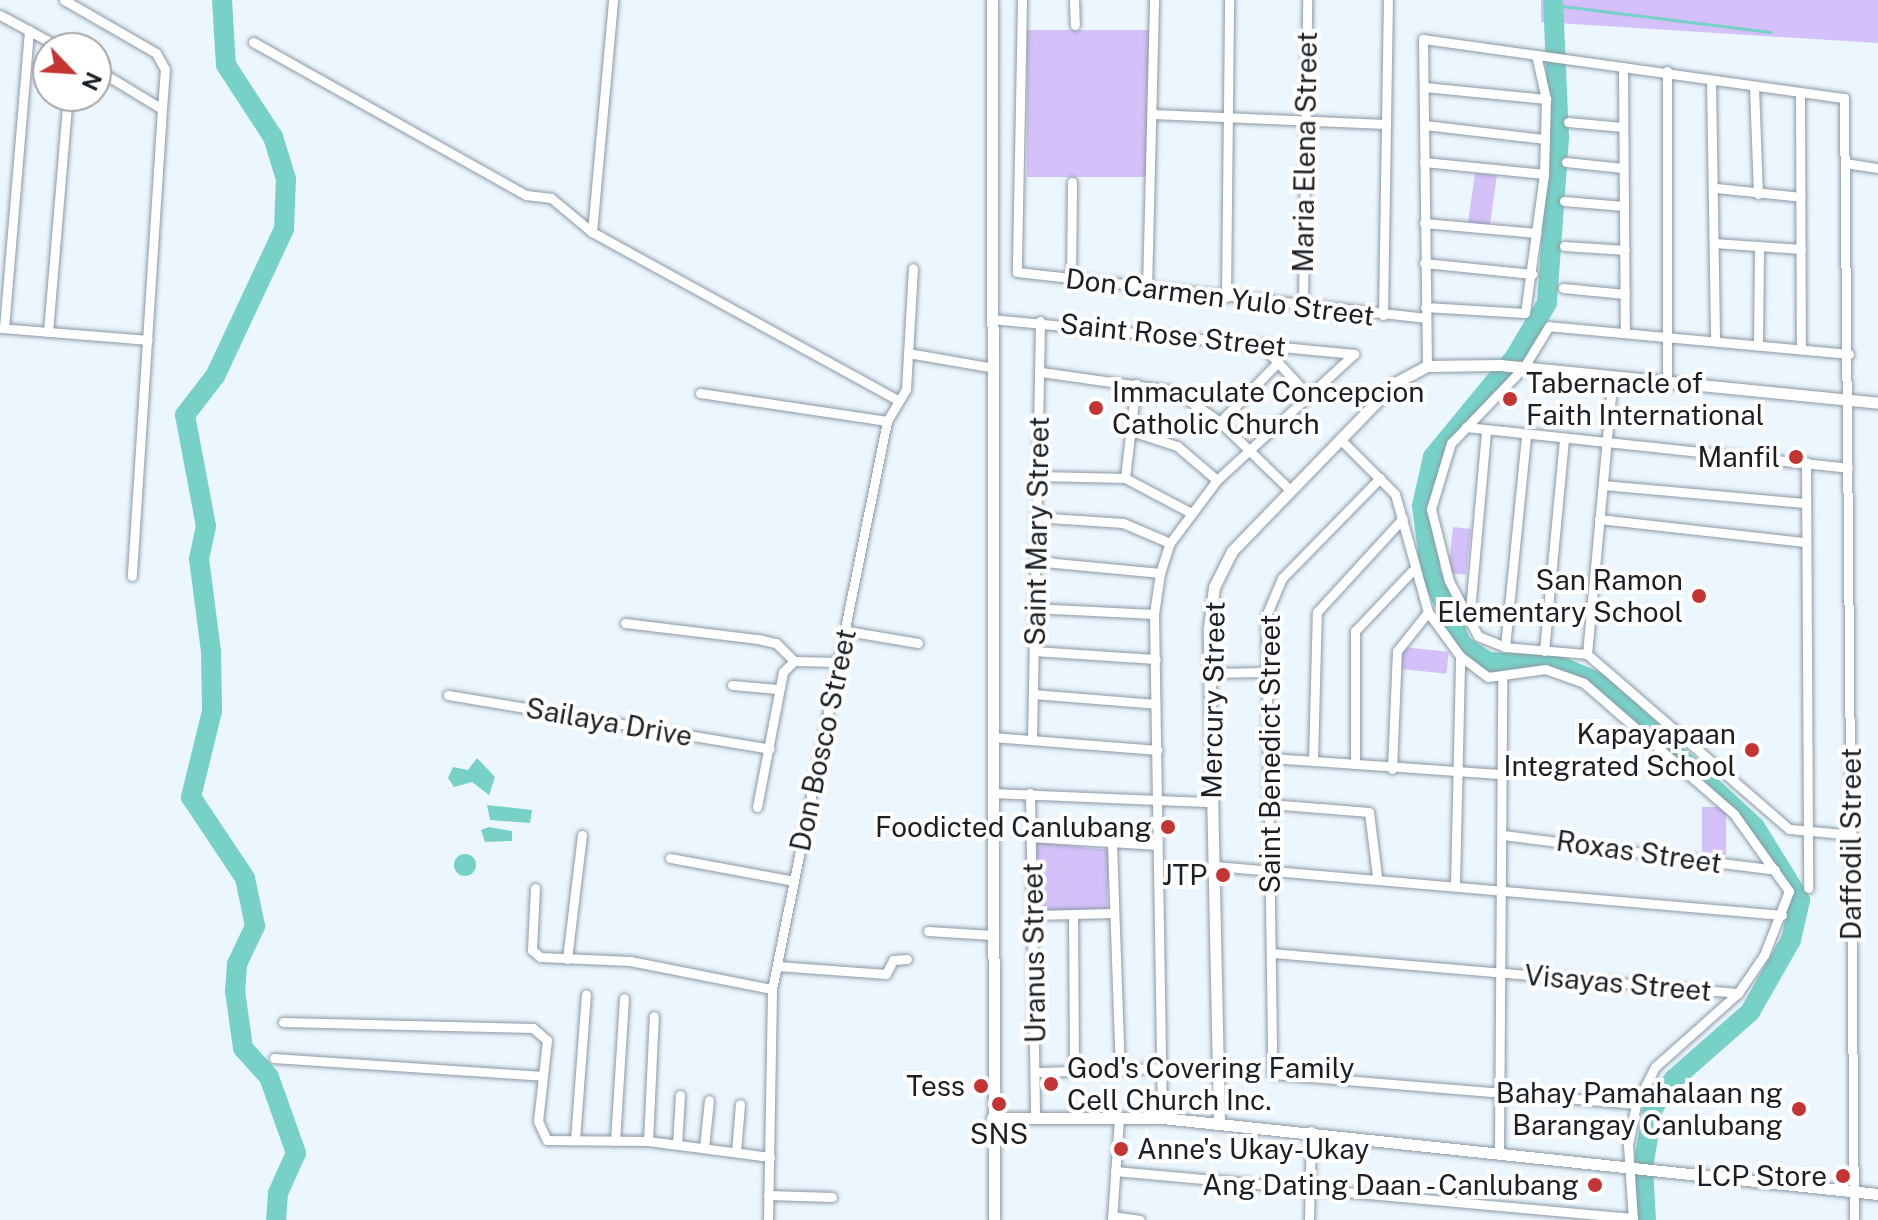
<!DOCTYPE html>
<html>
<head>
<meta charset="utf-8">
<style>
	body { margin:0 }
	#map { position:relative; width:1878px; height:1220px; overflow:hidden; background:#ecf6fe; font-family:"Public Sans",sans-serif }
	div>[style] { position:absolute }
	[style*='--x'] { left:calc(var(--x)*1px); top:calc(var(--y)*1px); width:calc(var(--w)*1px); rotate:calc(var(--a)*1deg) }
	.green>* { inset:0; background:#d4c1f9; transform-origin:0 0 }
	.water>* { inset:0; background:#77d1c7 }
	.round { border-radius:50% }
	.stream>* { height:3px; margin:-1.5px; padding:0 1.5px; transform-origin:1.5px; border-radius:1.5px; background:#77d1c7 }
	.river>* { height:20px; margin:-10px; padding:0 10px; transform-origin:10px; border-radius:10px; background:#77d1c7 }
	.roads { filter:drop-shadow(0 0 2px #8a99a6) drop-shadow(0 0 2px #8a99a6) }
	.minor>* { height:9px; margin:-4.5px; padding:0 4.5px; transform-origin:4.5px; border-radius:4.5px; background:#fff }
	.tertiary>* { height:11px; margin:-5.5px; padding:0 5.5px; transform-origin:5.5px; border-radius:5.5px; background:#fff }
	.dots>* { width:22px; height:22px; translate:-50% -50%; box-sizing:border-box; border:4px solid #fff; border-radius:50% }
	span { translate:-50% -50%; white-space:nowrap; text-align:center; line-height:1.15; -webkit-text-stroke:8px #fff; paint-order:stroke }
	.street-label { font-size:28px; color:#1a2025 }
	.poi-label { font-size:28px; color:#1a2025 }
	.left { translate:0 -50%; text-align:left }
	.right { translate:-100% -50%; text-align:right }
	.north { position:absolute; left:32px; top:32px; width:80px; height:80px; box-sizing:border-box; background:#fff; border:2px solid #a3a6a8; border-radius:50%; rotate:115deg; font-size:22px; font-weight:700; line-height:32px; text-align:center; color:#1a2025 }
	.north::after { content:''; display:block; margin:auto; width:28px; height:36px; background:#c33433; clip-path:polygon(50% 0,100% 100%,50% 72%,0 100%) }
</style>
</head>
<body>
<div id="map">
	<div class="green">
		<i style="clip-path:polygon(1541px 0,1878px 0,1878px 43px,1541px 22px)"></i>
		<i style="left:1027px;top:30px;width:122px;height:147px"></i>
		<i style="left:1475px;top:173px;width:22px;height:50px;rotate:8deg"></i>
		<i style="left:1453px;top:527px;width:18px;height:46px;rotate:6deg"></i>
		<i style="left:1403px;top:647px;width:46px;height:22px;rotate:6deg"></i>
		<i style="left:1726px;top:807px;width:48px;height:24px;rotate:90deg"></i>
		<i style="clip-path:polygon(1036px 842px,1109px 850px,1107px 912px,1037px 911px)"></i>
		<i style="clip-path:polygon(1796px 910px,1803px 912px,1794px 942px,1757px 1012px,1666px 1093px,1651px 1122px,1648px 1160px,1640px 1159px,1656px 1093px,1743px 1011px)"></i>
	</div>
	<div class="water">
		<i style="clip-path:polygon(477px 758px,495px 777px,489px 795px,472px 782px,454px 787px,448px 778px,453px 767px,468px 770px)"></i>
		<i style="clip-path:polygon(487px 805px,532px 810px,530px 823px,490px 820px)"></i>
		<i style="clip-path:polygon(489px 827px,512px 831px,512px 841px,485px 842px,481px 830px)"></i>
		<i class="round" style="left:454px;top:854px;width:22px;height:22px"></i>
	</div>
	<div class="stream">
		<i style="--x:1553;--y:5;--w:219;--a:7.1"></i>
	</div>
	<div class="river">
		<i style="--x:222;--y:0;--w:65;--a:86.5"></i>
		<i style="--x:226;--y:65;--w:86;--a:56.9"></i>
		<i style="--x:273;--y:137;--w:44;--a:72.8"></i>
		<i style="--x:286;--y:179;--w:50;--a:92.3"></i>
		<i style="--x:284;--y:229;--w:162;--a:115.1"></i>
		<i style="--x:215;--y:376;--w:49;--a:127.6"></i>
		<i style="--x:185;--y:415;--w:113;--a:79.3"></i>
		<i style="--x:206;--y:526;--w:34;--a:102"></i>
		<i style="--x:199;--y:559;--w:94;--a:82.6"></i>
		<i style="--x:211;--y:652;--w:59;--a:89"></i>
		<i style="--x:212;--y:711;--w:89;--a:103.7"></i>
		<i style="--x:191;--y:797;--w:97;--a:56.3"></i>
		<i style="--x:245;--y:878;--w:49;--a:78.2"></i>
		<i style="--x:255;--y:926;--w:42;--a:115.3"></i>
		<i style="--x:237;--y:964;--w:27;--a:94"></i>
		<i style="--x:235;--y:991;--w:58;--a:82"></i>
		<i style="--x:243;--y:1048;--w:39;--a:48"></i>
		<i style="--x:269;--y:1077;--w:81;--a:70.4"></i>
		<i style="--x:296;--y:1153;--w:44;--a:114.2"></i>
		<i style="--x:278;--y:1193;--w:27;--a:94"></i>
		<i style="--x:1553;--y:0;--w:138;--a:87.5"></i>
		<i style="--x:1559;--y:138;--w:165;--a:94.2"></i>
		<i style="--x:1547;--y:303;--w:63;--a:120.7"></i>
		<i style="--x:1515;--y:357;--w:129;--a:129.4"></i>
		<i style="--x:1433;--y:457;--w:50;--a:102.7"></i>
		<i style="--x:1422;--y:506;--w:69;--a:82.5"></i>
		<i style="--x:1431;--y:574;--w:77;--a:66.4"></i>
		<i style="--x:1462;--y:645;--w:31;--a:33"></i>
		<i style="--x:1488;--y:662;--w:69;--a:2.5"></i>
		<i style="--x:1557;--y:665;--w:47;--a:22.7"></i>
		<i style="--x:1600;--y:683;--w:212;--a:42.9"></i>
		<i style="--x:1755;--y:827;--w:86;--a:58.3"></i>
		<i style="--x:1800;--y:900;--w:41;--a:102.7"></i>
		<i style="--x:1791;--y:940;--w:83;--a:119.7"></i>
		<i style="--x:1750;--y:1012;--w:101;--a:138.6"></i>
		<i style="--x:1674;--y:1079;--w:36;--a:126"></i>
		<i style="--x:1653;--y:1108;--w:60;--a:99.6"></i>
		<i style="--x:1643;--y:1167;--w:53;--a:86.8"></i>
	</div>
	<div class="roads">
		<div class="minor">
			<i style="--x:64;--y:0;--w:106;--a:29.9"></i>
			<i style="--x:156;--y:53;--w:18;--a:61"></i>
			<i style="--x:165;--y:69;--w:40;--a:94.3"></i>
			<i style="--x:1022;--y:0;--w:272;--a:91.1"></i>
			<i style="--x:1017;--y:272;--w:410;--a:6.4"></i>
			<i style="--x:1074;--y:0;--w:25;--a:88"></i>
			<i style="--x:0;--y:15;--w:69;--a:28.4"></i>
			<i style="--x:253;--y:42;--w:313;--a:29.3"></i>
			<i style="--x:526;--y:195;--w:25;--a:7"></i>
			<i style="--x:551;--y:198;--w:53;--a:39.7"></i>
			<i style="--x:592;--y:232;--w:347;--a:28.8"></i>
			<i style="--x:1623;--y:67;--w:264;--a:89.6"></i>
			<i style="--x:96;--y:69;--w:77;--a:31.2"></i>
			<i style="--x:162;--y:109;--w:468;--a:93.7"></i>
			<i style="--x:1667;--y:71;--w:310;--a:90"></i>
			<i style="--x:1711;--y:80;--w:259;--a:89.1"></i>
			<i style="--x:1754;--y:86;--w:108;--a:87.9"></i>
			<i style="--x:1424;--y:87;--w:123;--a:5.6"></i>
			<i style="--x:1800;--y:93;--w:253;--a:89.8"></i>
			<i style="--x:1153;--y:114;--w:232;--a:2.5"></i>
			<i style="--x:1568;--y:122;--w:55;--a:5.2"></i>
			<i style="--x:1425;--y:125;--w:121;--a:6.7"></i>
			<i style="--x:1424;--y:162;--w:121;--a:5.7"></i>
			<i style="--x:1566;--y:162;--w:57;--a:6"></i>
			<i style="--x:1845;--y:163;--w:33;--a:9"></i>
			<i style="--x:1716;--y:188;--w:85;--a:6"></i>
			<i style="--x:1564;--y:201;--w:60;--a:4.8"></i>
			<i style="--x:1424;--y:223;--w:113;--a:5.1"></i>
			<i style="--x:592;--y:232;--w:233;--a:-84.8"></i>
			<i style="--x:1714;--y:243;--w:87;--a:3.9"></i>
			<i style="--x:1564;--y:246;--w:61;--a:3.8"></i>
			<i style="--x:1424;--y:263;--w:109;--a:5.8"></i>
			<i style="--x:1071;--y:280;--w:98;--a:-89.4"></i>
			<i style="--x:1563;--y:288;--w:62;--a:5.5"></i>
			<i style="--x:1147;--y:289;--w:289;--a:-88.6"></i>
			<i style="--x:1226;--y:297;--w:297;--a:-89.4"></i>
			<i style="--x:1303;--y:304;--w:304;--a:-89.2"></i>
			<i style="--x:1425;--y:307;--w:100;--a:3.4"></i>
			<i style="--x:1525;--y:313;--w:140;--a:-82.2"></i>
			<i style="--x:1544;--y:174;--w:75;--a:-88.5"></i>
			<i style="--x:1546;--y:99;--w:45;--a:-102.8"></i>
			<i style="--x:1383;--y:315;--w:315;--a:-89.1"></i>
			<i style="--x:991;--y:319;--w:365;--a:5.5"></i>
			<i style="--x:0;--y:328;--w:148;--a:4.6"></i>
			<i style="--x:4;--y:328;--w:299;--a:-85.2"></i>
			<i style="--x:48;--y:332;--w:237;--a:-85.2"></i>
			<i style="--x:1261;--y:344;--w:67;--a:47.4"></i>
			<i style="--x:1758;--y:344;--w:98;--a:-89.4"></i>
			<i style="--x:908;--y:353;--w:81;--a:9.9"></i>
			<i style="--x:1849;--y:354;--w:301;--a:-174.7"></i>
			<i style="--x:1549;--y:326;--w:48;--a:121.4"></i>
			<i style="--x:1524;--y:367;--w:105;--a:133.8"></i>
			<i style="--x:1451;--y:443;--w:69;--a:106.9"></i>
			<i style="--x:1431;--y:509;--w:74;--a:76"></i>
			<i style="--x:1449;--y:581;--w:62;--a:62.2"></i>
			<i style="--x:1478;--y:636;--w:29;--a:22"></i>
			<i style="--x:1505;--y:647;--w:82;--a:4.9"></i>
			<i style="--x:1587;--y:654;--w:267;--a:40.9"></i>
			<i style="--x:1789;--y:829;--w:63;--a:5.4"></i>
			<i style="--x:1427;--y:366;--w:327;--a:-90.7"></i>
			<i style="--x:1423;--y:39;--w:425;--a:8"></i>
			<i style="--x:1844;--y:98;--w:1122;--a:89.49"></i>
			<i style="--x:1041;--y:372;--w:135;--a:8.1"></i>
			<i style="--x:1175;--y:391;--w:55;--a:34.6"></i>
			<i style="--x:1220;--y:422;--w:98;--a:44.2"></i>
			<i style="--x:700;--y:393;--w:189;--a:8.5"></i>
			<i style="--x:1220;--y:422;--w:82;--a:-46"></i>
			<i style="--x:1466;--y:427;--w:384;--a:6.1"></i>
			<i style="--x:1134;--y:432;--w:45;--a:18"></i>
			<i style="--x:1177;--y:446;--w:52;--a:40.4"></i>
			<i style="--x:1341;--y:440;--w:76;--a:45"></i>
			<i style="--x:1395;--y:494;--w:123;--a:74.4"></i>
			<i style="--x:1428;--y:612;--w:54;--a:54"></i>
			<i style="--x:1460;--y:656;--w:35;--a:37"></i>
			<i style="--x:1488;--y:677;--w:58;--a:-8"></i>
			<i style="--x:1545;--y:669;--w:41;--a:19.7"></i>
			<i style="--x:1584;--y:683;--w:199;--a:41.1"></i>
			<i style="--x:1734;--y:814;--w:95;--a:54.5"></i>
			<i style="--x:1789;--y:891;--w:69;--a:111.3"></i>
			<i style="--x:1764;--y:955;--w:46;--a:124.4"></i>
			<i style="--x:1738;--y:993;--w:111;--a:138.3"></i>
			<i style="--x:1655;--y:1067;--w:42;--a:117.2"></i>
			<i style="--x:1636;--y:1104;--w:42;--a:101"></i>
			<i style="--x:1628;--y:1145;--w:75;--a:86.2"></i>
			<i style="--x:1806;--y:462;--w:426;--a:89.7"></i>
			<i style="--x:1038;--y:476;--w:87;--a:1.3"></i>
			<i style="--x:1125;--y:478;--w:75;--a:27.9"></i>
			<i style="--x:1125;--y:478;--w:95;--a:-83.3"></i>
			<i style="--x:1380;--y:478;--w:140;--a:134.4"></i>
			<i style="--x:1282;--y:578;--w:41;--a:112.8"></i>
			<i style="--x:1266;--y:616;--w:458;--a:89.2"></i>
			<i style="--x:1272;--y:1074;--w:365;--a:4.7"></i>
			<i style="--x:1603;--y:485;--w:202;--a:5.1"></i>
			<i style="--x:1035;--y:517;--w:88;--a:3.9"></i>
			<i style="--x:1123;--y:523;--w:51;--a:23.1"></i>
			<i style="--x:1599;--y:519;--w:205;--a:6.4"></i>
			<i style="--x:1034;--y:561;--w:127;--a:5.4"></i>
			<i style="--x:1032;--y:608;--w:122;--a:2.8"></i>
			<i style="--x:1469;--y:622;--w:193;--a:-84.9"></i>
			<i style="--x:625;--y:623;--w:134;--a:6.9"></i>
			<i style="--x:758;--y:639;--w:18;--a:13"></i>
			<i style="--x:776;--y:643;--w:25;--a:45"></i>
			<i style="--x:847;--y:631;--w:72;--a:9.6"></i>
			<i style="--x:1505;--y:647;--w:213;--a:-84.3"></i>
			<i style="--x:1034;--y:651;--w:122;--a:3.8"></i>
			<i style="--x:1544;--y:651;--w:214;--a:-84.6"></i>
			<i style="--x:1587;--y:654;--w:279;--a:-84.7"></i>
			<i style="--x:1210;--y:673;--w:57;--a:-1"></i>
			<i style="--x:732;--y:685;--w:45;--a:5.1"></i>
			<i style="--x:1033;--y:694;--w:123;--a:4.6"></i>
			<i style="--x:448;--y:695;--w:326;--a:9.5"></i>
			<i style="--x:992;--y:737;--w:166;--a:4.5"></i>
			<i style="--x:1032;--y:740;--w:419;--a:-88.9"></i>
			<i style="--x:1271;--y:758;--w:232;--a:4"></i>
			<i style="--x:1313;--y:760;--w:148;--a:-88.5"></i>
			<i style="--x:1317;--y:612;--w:127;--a:-47.5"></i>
			<i style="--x:1355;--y:764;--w:133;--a:-90"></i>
			<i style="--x:1355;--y:631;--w:83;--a:-46.5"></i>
			<i style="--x:1392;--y:769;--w:118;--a:-87.6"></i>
			<i style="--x:1397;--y:651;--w:50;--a:-51.5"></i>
			<i style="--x:992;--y:793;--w:219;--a:2.4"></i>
			<i style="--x:1030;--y:793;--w:320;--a:89.1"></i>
			<i style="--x:1270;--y:804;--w:99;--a:4.6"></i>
			<i style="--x:1369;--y:812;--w:64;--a:82.9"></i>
			<i style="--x:757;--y:807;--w:137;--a:-79.1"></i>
			<i style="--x:783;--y:672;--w:16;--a:-45"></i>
			<i style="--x:794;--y:661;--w:45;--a:1.3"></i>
			<i style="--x:1503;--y:835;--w:274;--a:7.3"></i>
			<i style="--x:1031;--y:837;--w:127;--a:3.6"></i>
			<i style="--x:1112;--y:844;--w:225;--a:88"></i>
			<i style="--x:670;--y:858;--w:126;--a:10.5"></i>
			<i style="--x:1215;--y:866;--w:569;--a:4.94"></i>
			<i style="--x:1455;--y:884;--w:228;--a:-88.7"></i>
			<i style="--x:535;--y:888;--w:62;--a:92.8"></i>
			<i style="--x:532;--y:950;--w:11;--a:41"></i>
			<i style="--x:540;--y:957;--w:90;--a:2.5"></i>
			<i style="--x:630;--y:961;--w:145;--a:11.2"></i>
			<i style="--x:1035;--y:915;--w:79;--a:-1.5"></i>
			<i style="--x:1073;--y:915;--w:156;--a:89.6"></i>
			<i style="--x:928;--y:931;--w:64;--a:3.6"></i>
			<i style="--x:1272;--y:953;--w:468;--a:4.9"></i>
			<i style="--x:567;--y:959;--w:125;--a:-83.1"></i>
			<i style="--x:777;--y:966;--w:109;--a:4.2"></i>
			<i style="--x:886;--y:974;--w:16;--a:-63"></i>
			<i style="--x:893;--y:960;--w:14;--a:-4"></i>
			<i style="--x:283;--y:1022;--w:250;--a:1.4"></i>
			<i style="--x:533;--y:1028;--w:18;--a:41"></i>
			<i style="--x:547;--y:1040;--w:81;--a:96.3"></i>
			<i style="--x:538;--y:1121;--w:21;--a:65"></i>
			<i style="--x:547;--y:1140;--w:101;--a:0.6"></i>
			<i style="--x:648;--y:1141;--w:123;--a:7.5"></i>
			<i style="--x:274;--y:1058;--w:269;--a:3.8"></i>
			<i style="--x:1036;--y:1072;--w:126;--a:-1.8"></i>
			<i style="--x:1162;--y:1118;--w:504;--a:-90.91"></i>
			<i style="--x:1154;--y:614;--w:41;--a:-81.7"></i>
			<i style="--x:1160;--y:573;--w:32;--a:-72"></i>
			<i style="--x:1170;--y:543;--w:79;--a:-53.3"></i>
			<i style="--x:1217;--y:480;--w:186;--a:-42.6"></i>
			<i style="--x:575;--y:1140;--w:146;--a:-85.7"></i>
			<i style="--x:615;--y:1141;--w:143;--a:-86.4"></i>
			<i style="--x:648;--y:1141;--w:125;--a:-87.3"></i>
			<i style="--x:677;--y:1145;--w:50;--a:-86.6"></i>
			<i style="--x:704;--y:1148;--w:48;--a:-84.1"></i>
			<i style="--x:1499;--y:1150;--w:472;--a:-89.6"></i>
			<i style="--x:736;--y:1152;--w:48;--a:-85.2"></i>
			<i style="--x:1115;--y:1171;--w:520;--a:5.18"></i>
			<i style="--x:768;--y:1195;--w:64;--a:1.8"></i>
			<i style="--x:1112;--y:1216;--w:28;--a:8"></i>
			<i style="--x:768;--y:1220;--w:231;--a:-89"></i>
			<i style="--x:772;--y:989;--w:580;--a:-78.55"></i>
			<i style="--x:887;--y:421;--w:37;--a:-59"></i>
			<i style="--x:906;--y:389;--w:121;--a:-86.7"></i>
			<i style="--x:1112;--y:1220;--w:103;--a:-86.1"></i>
			<i style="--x:1309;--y:1220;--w:89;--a:-88.7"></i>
		</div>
		<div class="tertiary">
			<i style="--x:992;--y:0;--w:1220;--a:89.91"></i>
			<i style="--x:992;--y:1118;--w:170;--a:0"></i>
			<i style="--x:1162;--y:1118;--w:720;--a:6.06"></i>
			<i style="--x:1219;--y:1123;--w:495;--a:-91.2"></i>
			<i style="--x:1209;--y:628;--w:41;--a:-83"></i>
			<i style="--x:1214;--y:587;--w:40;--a:-63.4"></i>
			<i style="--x:1232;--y:551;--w:234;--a:-45.9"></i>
			<i style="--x:1395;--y:383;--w:36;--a:-28"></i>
			<i style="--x:1427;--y:366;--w:73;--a:-0.8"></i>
			<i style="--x:1500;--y:365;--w:380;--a:5.7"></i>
		</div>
	</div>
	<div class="dots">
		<i style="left:1510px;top:399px;background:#c33433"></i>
		<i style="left:1096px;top:408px;background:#c33433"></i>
		<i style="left:1796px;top:457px;background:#c33433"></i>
		<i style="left:1699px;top:596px;background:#c33433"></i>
		<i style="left:1752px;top:750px;background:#c33433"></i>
		<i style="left:1168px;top:827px;background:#c33433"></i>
		<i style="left:1223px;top:875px;background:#c33433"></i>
		<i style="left:1051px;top:1084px;background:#c33433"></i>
		<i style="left:981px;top:1086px;background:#c33433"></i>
		<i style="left:999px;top:1104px;background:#c33433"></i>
		<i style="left:1799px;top:1109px;background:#c33433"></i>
		<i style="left:1121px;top:1149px;background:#c33433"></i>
		<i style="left:1843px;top:1176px;background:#c33433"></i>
		<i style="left:1595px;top:1185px;background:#c33433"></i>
	</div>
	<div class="street-label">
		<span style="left:1305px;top:152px;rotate:-89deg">Maria Elena Street</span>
		<span style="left:1220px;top:297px;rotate:7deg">Don Carmen Yulo Street</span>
		<span style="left:1173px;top:335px;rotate:6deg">Saint Rose Street</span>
		<span style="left:1037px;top:531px;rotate:-89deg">Saint Mary Street</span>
		<span style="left:1213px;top:700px;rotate:-89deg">Mercury Street</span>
		<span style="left:609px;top:722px;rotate:10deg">Sailaya Drive</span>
		<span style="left:823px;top:740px;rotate:-78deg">Don Bosco Street</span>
		<span style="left:1270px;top:754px;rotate:-90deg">Saint Benedict Street</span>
		<span style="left:1851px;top:844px;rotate:-90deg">Daffodil Street</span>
		<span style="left:1639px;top:852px;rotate:8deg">Roxas Street</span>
		<span style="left:1034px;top:953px;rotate:-91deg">Uranus Street</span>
		<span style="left:1618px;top:983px;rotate:5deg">Visayas Street</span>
	</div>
	<div class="poi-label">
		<span class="left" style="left:1526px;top:399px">Tabernacle of<br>Faith International</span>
		<span class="left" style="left:1112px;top:408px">Immaculate Concepcion<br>Catholic Church</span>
		<span class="right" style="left:1780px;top:457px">Manfil</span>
		<span class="right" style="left:1683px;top:596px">San Ramon<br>Elementary School</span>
		<span class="right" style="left:1736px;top:750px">Kapayapaan<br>Integrated School</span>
		<span class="right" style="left:1152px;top:827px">Foodicted Canlubang</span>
		<span class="right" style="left:1207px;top:875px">JTP</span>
		<span class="left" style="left:1067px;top:1084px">God's Covering Family<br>Cell Church Inc.</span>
		<span class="right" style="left:965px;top:1086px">Tess</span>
		<span class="right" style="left:1783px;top:1109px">Bahay Pamahalaan ng<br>Barangay Canlubang</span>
		<span style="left:999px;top:1134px">SNS</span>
		<span class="left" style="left:1137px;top:1149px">Anne's Ukay-Ukay</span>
		<span class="right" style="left:1827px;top:1176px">LCP Store</span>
		<span class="right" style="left:1579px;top:1185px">Ang Dating Daan - Canlubang</span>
	</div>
	<div class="north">N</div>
</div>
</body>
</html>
